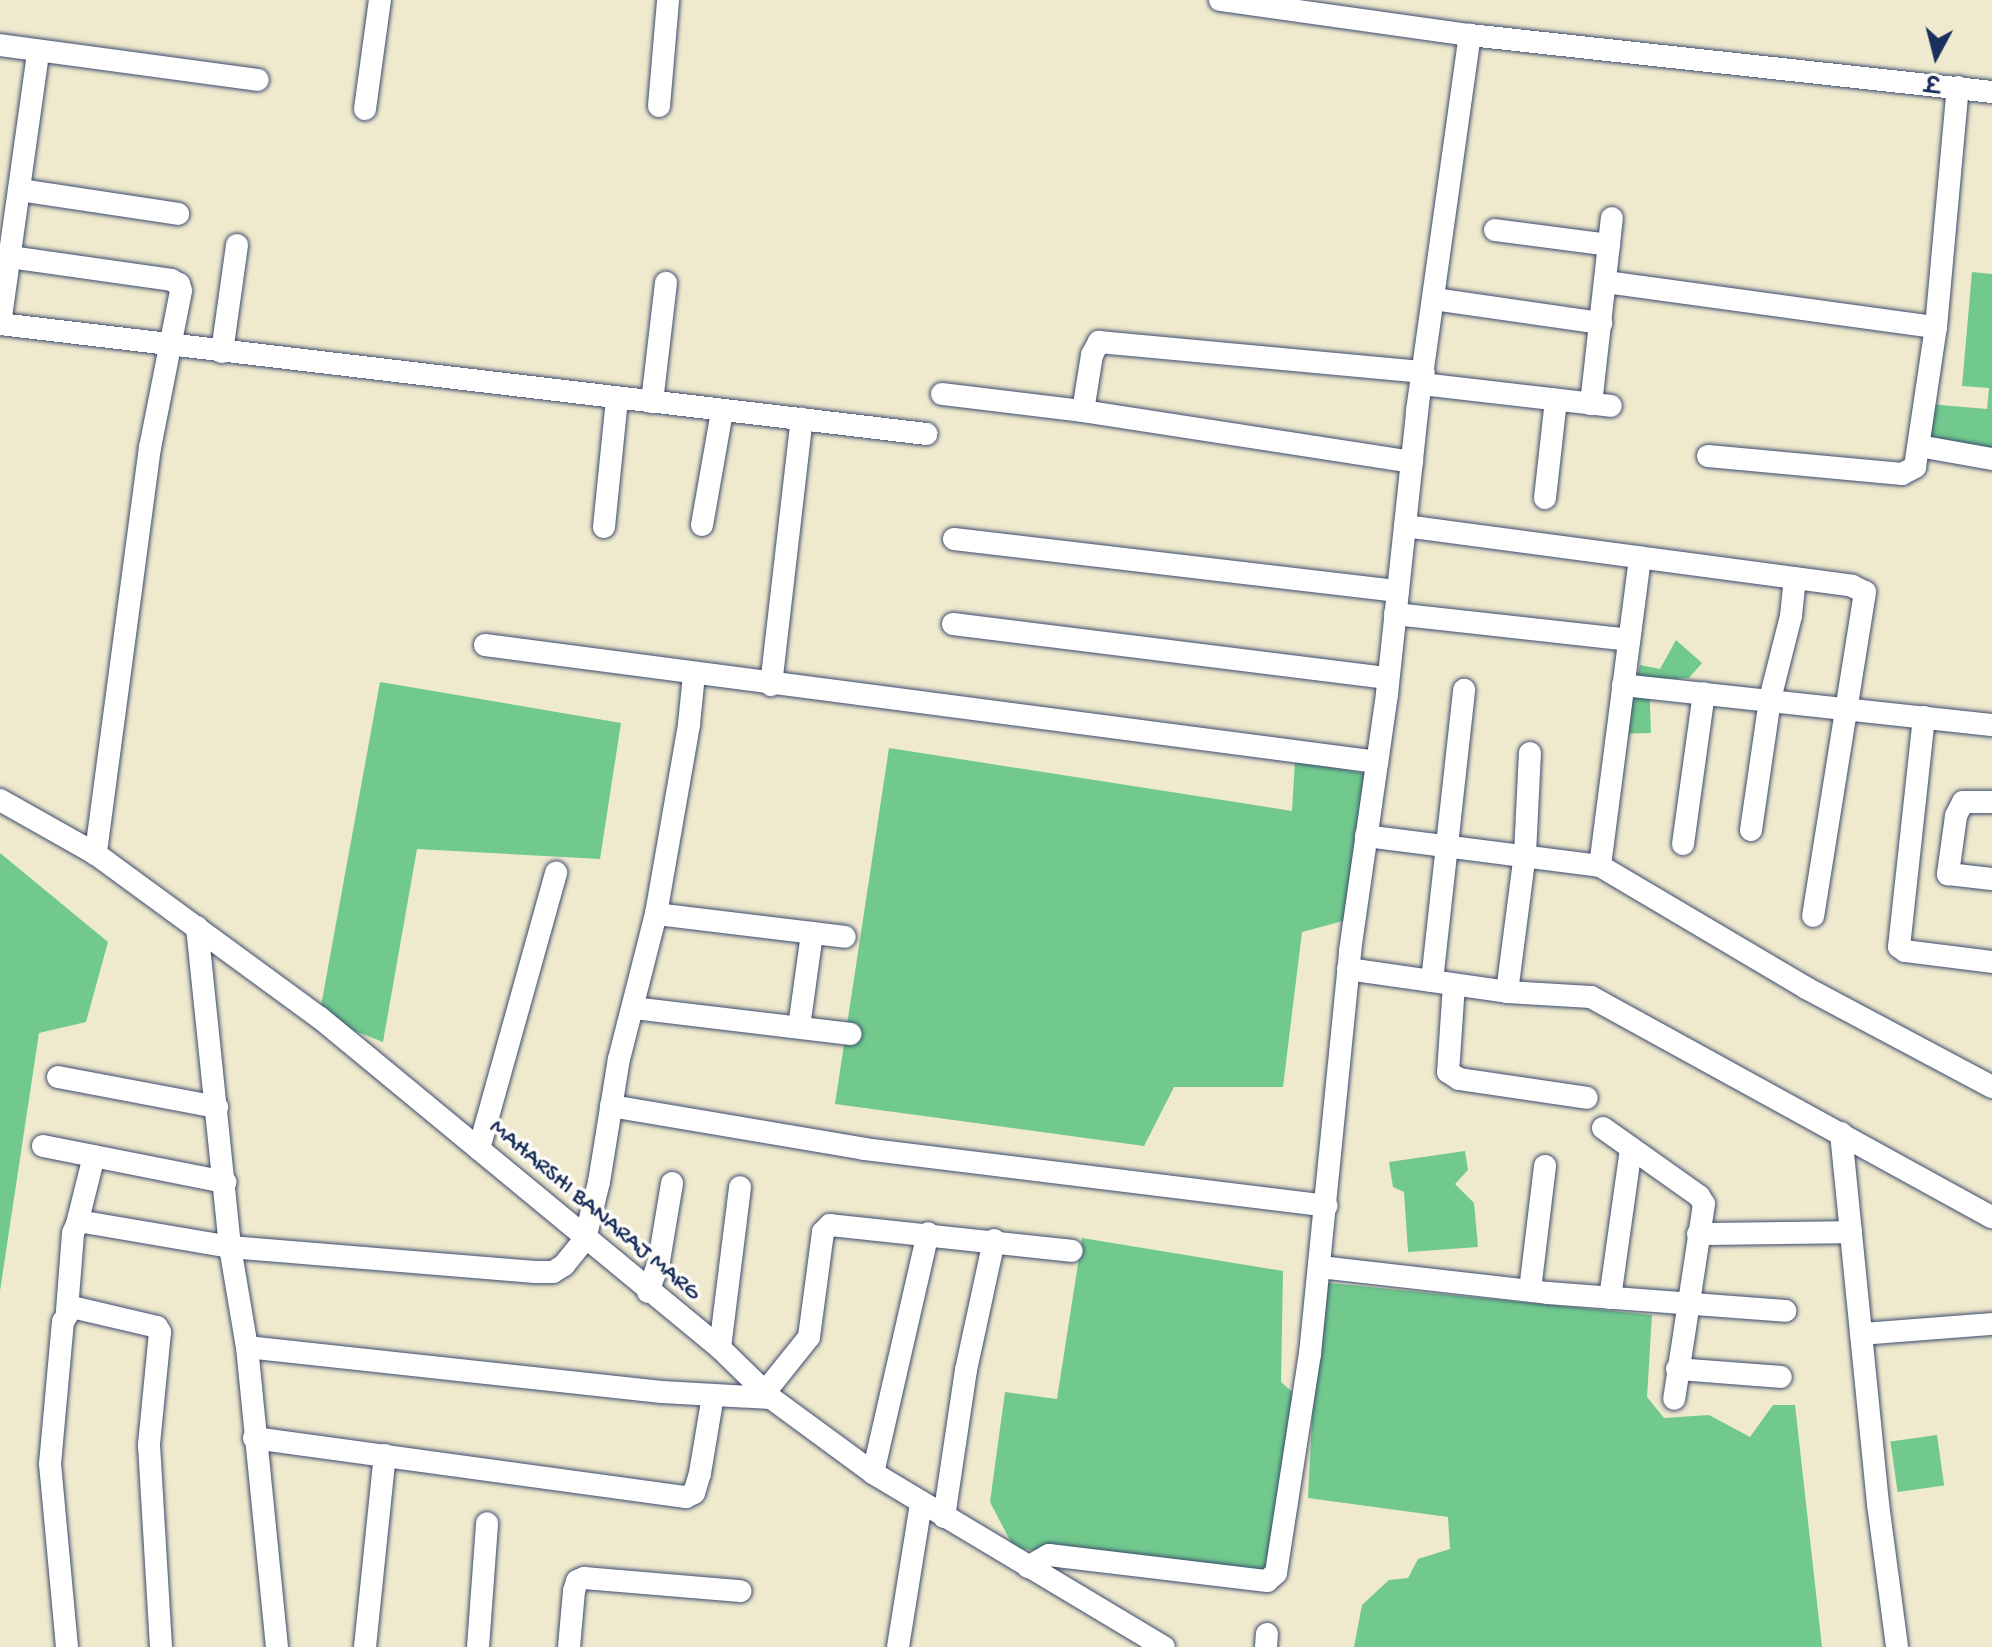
<!DOCTYPE html>
<html>
<head>
<meta charset="utf-8">
<style>
	body { margin:0 }
	#map { position:relative; width:1992px; height:1647px; overflow:hidden; background:#efe9cd; font-family:"Gochi Hand","Playpen Sans Deva",sans-serif }
	div>[style] { position:absolute }
	[style*='--x'] { left:calc(var(--x)*1px); top:calc(var(--y)*1px); width:calc(var(--w)*1px); rotate:calc(var(--a)*1deg) }
	.green>* { inset:0; background:#71c98e; transform-origin:0 0 }
	.roads { filter:drop-shadow(0 0 2px #3b4b6f) drop-shadow(0 0 2px #3b4b6f) }
	.minor>* { height:22px; margin:-11px; padding:0 11px; transform-origin:11px; border-radius:11px; background:#fff }
	span { translate:-50% -50%; white-space:nowrap; text-align:center; line-height:1.15; -webkit-text-stroke:7px #fdfcf7; paint-order:stroke }
	.street-label { font-size:24px; color:#1b2f5e }
	.north { position:absolute; left:1896px; top:16px; width:80px; height:80px; -webkit-text-stroke:6px #fdfcf7; paint-order:stroke; rotate:187deg; font-size:22px; font-weight:700; line-height:32px; text-align:center; color:#1b2f5e }
	.north::after { content:''; display:block; margin:auto; width:28px; height:36px; background:#1b2f5e; clip-path:polygon(50% 0,100% 100%,50% 72%,0 100%) }
</style>
</head>
<body>
<div id="map">
	<div class="green">
		<i style="clip-path:polygon(1972px 272px,1992px 274px,1992px 462px,1924px 456px,1929px 404px,1987px 409px,1989px 388px,1962px 386px)"></i>
		<i style="clip-path:polygon(1676px 640px,1702px 663px,1689px 678px,1649px 680px,1651px 733px,1610px 734px,1635px 688px,1640px 665px,1660px 669px)"></i>
		<i style="clip-path:polygon(380px 682px,621px 723px,600px 859px,417px 849px,383px 1042px,319px 1017px)"></i>
		<i style="clip-path:polygon(889px 748px,1292px 811px,1295px 759px,1375px 776px,1354px 918px,1302px 932px,1283px 1087px,1174px 1087px,1144px 1146px,835px 1104px)"></i>
		<i style="clip-path:polygon(0 853px,108px 942px,86px 1022px,39px 1033px,0 1291px)"></i>
		<i style="clip-path:polygon(1465px 1151px,1468px 1170px,1455px 1184px,1474px 1203px,1478px 1247px,1408px 1252px,1404px 1192px,1393px 1187px,1389px 1162px)"></i>
		<i style="clip-path:polygon(1082px 1238px,1283px 1271px,1281px 1382px,1307px 1405px,1270px 1578px,1014px 1548px,990px 1502px,1005px 1392px,1057px 1399px)"></i>
		<i style="clip-path:polygon(1319px 1282px,1652px 1315px,1647px 1397px,1664px 1418px,1709px 1415px,1750px 1437px,1773px 1405px,1795px 1405px,1822px 1647px,1354px 1647px,1362px 1605px,1389px 1580px,1408px 1578px,1418px 1559px,1450px 1549px,1448px 1517px,1308px 1498px)"></i>
		<i style="left:1937px;top:1435px;width:51px;height:47px;rotate:82deg"></i>
	</div>
	<div class="roads">
		<div class="minor">
			<i style="--x:1220;--y:0;--w:252;--a:8"></i>
			<i style="--x:1470;--y:35;--w:525;--a:6.23"></i>
			<i style="--x:0;--y:45;--w:260;--a:7.7"></i>
			<i style="--x:659;--y:106;--w:106;--a:-85.1"></i>
			<i style="--x:365;--y:109;--w:110;--a:-82.2"></i>
			<i style="--x:20;--y:190;--w:160;--a:8.6"></i>
			<i style="--x:1495;--y:230;--w:115;--a:7.5"></i>
			<i style="--x:10;--y:257;--w:163;--a:8.1"></i>
			<i style="--x:171;--y:280;--w:9;--a:27"></i>
			<i style="--x:179;--y:284;--w:7;--a:74"></i>
			<i style="--x:181;--y:291;--w:159;--a:101.2"></i>
			<i style="--x:150;--y:447;--w:411;--a:97.6"></i>
			<i style="--x:1606;--y:282;--w:333;--a:7.8"></i>
			<i style="--x:1434;--y:299;--w:169;--a:8.2"></i>
			<i style="--x:0;--y:324;--w:933;--a:6.77"></i>
			<i style="--x:0;--y:324;--w:275;--a:-82"></i>
			<i style="--x:222;--y:352;--w:108;--a:-82"></i>
			<i style="--x:1422;--y:384;--w:190;--a:6.6"></i>
			<i style="--x:942;--y:394;--w:142;--a:6.9"></i>
			<i style="--x:1083;--y:411;--w:333;--a:8.8"></i>
			<i style="--x:652;--y:402;--w:120;--a:-83.3"></i>
			<i style="--x:1591;--y:404;--w:187;--a:-83.6"></i>
			<i style="--x:1083;--y:411;--w:57;--a:-80.9"></i>
			<i style="--x:1092;--y:355;--w:15;--a:-62"></i>
			<i style="--x:1099;--y:342;--w:326;--a:5.3"></i>
			<i style="--x:1919;--y:446;--w:74;--a:10.1"></i>
			<i style="--x:1708;--y:456;--w:195;--a:5.3"></i>
			<i style="--x:1902;--y:474;--w:15;--a:-28"></i>
			<i style="--x:1915;--y:467;--w:142;--a:-81.5"></i>
			<i style="--x:1936;--y:327;--w:241;--a:-84.8"></i>
			<i style="--x:1545;--y:498;--w:99;--a:-83.6"></i>
			<i style="--x:702;--y:525;--w:115;--a:-80"></i>
			<i style="--x:1405;--y:526;--w:451;--a:7.6"></i>
			<i style="--x:1852;--y:586;--w:14;--a:25"></i>
			<i style="--x:1865;--y:592;--w:328;--a:99.1"></i>
			<i style="--x:604;--y:527;--w:130;--a:-84.2"></i>
			<i style="--x:954;--y:539;--w:447;--a:6.7"></i>
			<i style="--x:1395;--y:614;--w:235;--a:6.3"></i>
			<i style="--x:953;--y:624;--w:438;--a:7.1"></i>
			<i style="--x:485;--y:645;--w:900;--a:7.47"></i>
			<i style="--x:771;--y:685;--w:268;--a:-83.4"></i>
			<i style="--x:1623;--y:685;--w:371;--a:6.2"></i>
			<i style="--x:1924;--y:717;--w:231;--a:96.2"></i>
			<i style="--x:1899;--y:947;--w:7;--a:34"></i>
			<i style="--x:1905;--y:951;--w:88;--a:7.2"></i>
			<i style="--x:0;--y:800;--w:110;--a:29.4"></i>
			<i style="--x:96;--y:854;--w:276;--a:36.2"></i>
			<i style="--x:319;--y:1017;--w:520;--a:39.54"></i>
			<i style="--x:720;--y:1348;--w:71;--a:44.4"></i>
			<i style="--x:771;--y:1398;--w:127;--a:36.3"></i>
			<i style="--x:873;--y:1473;--w:339;--a:30.9"></i>
			<i style="--x:1992;--y:802;--w:29;--a:180"></i>
			<i style="--x:1963;--y:802;--w:16;--a:117"></i>
			<i style="--x:1956;--y:816;--w:59;--a:97.9"></i>
			<i style="--x:1948;--y:874;--w:44;--a:6.5"></i>
			<i style="--x:1751;--y:830;--w:132;--a:-81.7"></i>
			<i style="--x:1770;--y:699;--w:86;--a:-75.8"></i>
			<i style="--x:1791;--y:616;--w:38;--a:-84"></i>
			<i style="--x:1366;--y:836;--w:236;--a:7.3"></i>
			<i style="--x:1600;--y:866;--w:239;--a:30.6"></i>
			<i style="--x:1806;--y:988;--w:211;--a:28"></i>
			<i style="--x:1683;--y:844;--w:152;--a:-82.1"></i>
			<i style="--x:1600;--y:866;--w:311;--a:-82.6"></i>
			<i style="--x:656;--y:914;--w:190;--a:6.9"></i>
			<i style="--x:197;--y:927;--w:322;--a:84.1"></i>
			<i style="--x:230;--y:1247;--w:101;--a:80.4"></i>
			<i style="--x:247;--y:1347;--w:301;--a:84.3"></i>
			<i style="--x:1348;--y:969;--w:161;--a:8.2"></i>
			<i style="--x:1507;--y:992;--w:84;--a:3.4"></i>
			<i style="--x:1591;--y:997;--w:457;--a:28.8"></i>
			<i style="--x:1432;--y:981;--w:293;--a:-83.7"></i>
			<i style="--x:1454;--y:985;--w:87;--a:93.9"></i>
			<i style="--x:1448;--y:1072;--w:13;--a:32"></i>
			<i style="--x:1459;--y:1079;--w:129;--a:8.4"></i>
			<i style="--x:1507;--y:992;--w:139;--a:-82.6"></i>
			<i style="--x:1525;--y:854;--w:101;--a:-87.2"></i>
			<i style="--x:633;--y:1008;--w:219;--a:6.8"></i>
			<i style="--x:799;--y:1027;--w:95;--a:-82.1"></i>
			<i style="--x:58;--y:1077;--w:162;--a:10.7"></i>
			<i style="--x:611;--y:1106;--w:257;--a:9.6"></i>
			<i style="--x:864;--y:1149;--w:466;--a:7"></i>
			<i style="--x:1603;--y:1128;--w:118;--a:35.3"></i>
			<i style="--x:1699;--y:1196;--w:9;--a:58"></i>
			<i style="--x:1704;--y:1204;--w:197;--a:98.7"></i>
			<i style="--x:1841;--y:1133;--w:373;--a:84.3"></i>
			<i style="--x:1878;--y:1504;--w:144;--a:82.4"></i>
			<i style="--x:43;--y:1146;--w:186;--a:11.2"></i>
			<i style="--x:479;--y:1149;--w:287;--a:-74.4"></i>
			<i style="--x:77;--y:1224;--w:70;--a:-76"></i>
			<i style="--x:1698;--y:1234;--w:153;--a:-0.7"></i>
			<i style="--x:1320;--y:1267;--w:229;--a:6.5"></i>
			<i style="--x:1548;--y:1293;--w:238;--a:4.3"></i>
			<i style="--x:1530;--y:1290;--w:125;--a:-83.1"></i>
			<i style="--x:648;--y:1292;--w:33;--a:-70"></i>
			<i style="--x:659;--y:1261;--w:79;--a:-80.5"></i>
			<i style="--x:1610;--y:1298;--w:151;--a:-82"></i>
			<i style="--x:67;--y:1310;--w:77;--a:-85.5"></i>
			<i style="--x:73;--y:1233;--w:10;--a:-66"></i>
			<i style="--x:77;--y:1224;--w:7;--a:-16"></i>
			<i style="--x:84;--y:1222;--w:148;--a:9.7"></i>
			<i style="--x:230;--y:1247;--w:306;--a:4.7"></i>
			<i style="--x:535;--y:1272;--w:18;--a:0"></i>
			<i style="--x:553;--y:1272;--w:13;--a:-32"></i>
			<i style="--x:564;--y:1265;--w:33;--a:-51"></i>
			<i style="--x:585;--y:1239;--w:59;--a:-76.2"></i>
			<i style="--x:599;--y:1182;--w:125;--a:-80.8"></i>
			<i style="--x:619;--y:1059;--w:150;--a:-75.7"></i>
			<i style="--x:656;--y:914;--w:193;--a:-80.1"></i>
			<i style="--x:689;--y:724;--w:49;--a:-84.2"></i>
			<i style="--x:1861;--y:1334;--w:131;--a:-4.4"></i>
			<i style="--x:247;--y:1347;--w:417;--a:6.2"></i>
			<i style="--x:662;--y:1392;--w:109;--a:3.2"></i>
			<i style="--x:720;--y:1348;--w:162;--a:-82.9"></i>
			<i style="--x:1677;--y:1369;--w:104;--a:4.4"></i>
			<i style="--x:765;--y:1392;--w:70;--a:-51.3"></i>
			<i style="--x:809;--y:1337;--w:106;--a:-82.4"></i>
			<i style="--x:823;--y:1232;--w:10;--a:-45"></i>
			<i style="--x:830;--y:1225;--w:243;--a:6.1"></i>
			<i style="--x:254;--y:1438;--w:436;--a:7.8"></i>
			<i style="--x:686;--y:1497;--w:9;--a:-27"></i>
			<i style="--x:694;--y:1493;--w:21;--a:-73"></i>
			<i style="--x:700;--y:1473;--w:79;--a:-80.5"></i>
			<i style="--x:873;--y:1473;--w:246;--a:-77.1"></i>
			<i style="--x:944;--y:1517;--w:149;--a:-81.5"></i>
			<i style="--x:966;--y:1370;--w:133;--a:-77.8"></i>
			<i style="--x:1028;--y:1567;--w:24;--a:-30"></i>
			<i style="--x:1049;--y:1555;--w:220;--a:6.8"></i>
			<i style="--x:1267;--y:1581;--w:12;--a:-42"></i>
			<i style="--x:1276;--y:1573;--w:222;--a:-81.2"></i>
			<i style="--x:1310;--y:1354;--w:405;--a:-84.3"></i>
			<i style="--x:1350;--y:951;--w:260;--a:-81.8"></i>
			<i style="--x:1387;--y:694;--w:285;--a:-83.9"></i>
			<i style="--x:1417;--y:411;--w:380;--a:-82"></i>
			<i style="--x:67;--y:1647;--w:184;--a:-95.3"></i>
			<i style="--x:50;--y:1464;--w:143;--a:-84.8"></i>
			<i style="--x:63;--y:1322;--w:17;--a:-59"></i>
			<i style="--x:72;--y:1307;--w:87;--a:13.2"></i>
			<i style="--x:157;--y:1327;--w:6;--a:59"></i>
			<i style="--x:160;--y:1332;--w:114;--a:95.6"></i>
			<i style="--x:149;--y:1445;--w:202;--a:86.6"></i>
			<i style="--x:365;--y:1647;--w:193;--a:-84.1"></i>
			<i style="--x:478;--y:1647;--w:124;--a:-85.8"></i>
			<i style="--x:569;--y:1647;--w:56;--a:-84.9"></i>
			<i style="--x:574;--y:1591;--w:10;--a:-73"></i>
			<i style="--x:577;--y:1581;--w:8;--a:-23"></i>
			<i style="--x:584;--y:1578;--w:157;--a:4.8"></i>
			<i style="--x:898;--y:1647;--w:145;--a:-80.9"></i>
			<i style="--x:1266;--y:1647;--w:13;--a:-86"></i>
		</div>
	</div>
	<div class="street-label">
		<span style="left:594px;top:1211px;rotate:40deg">MAHARSHI BANARAJ MARG</span>
	</div>
	<div class="north">उ</div>
</div>
</body>
</html>
